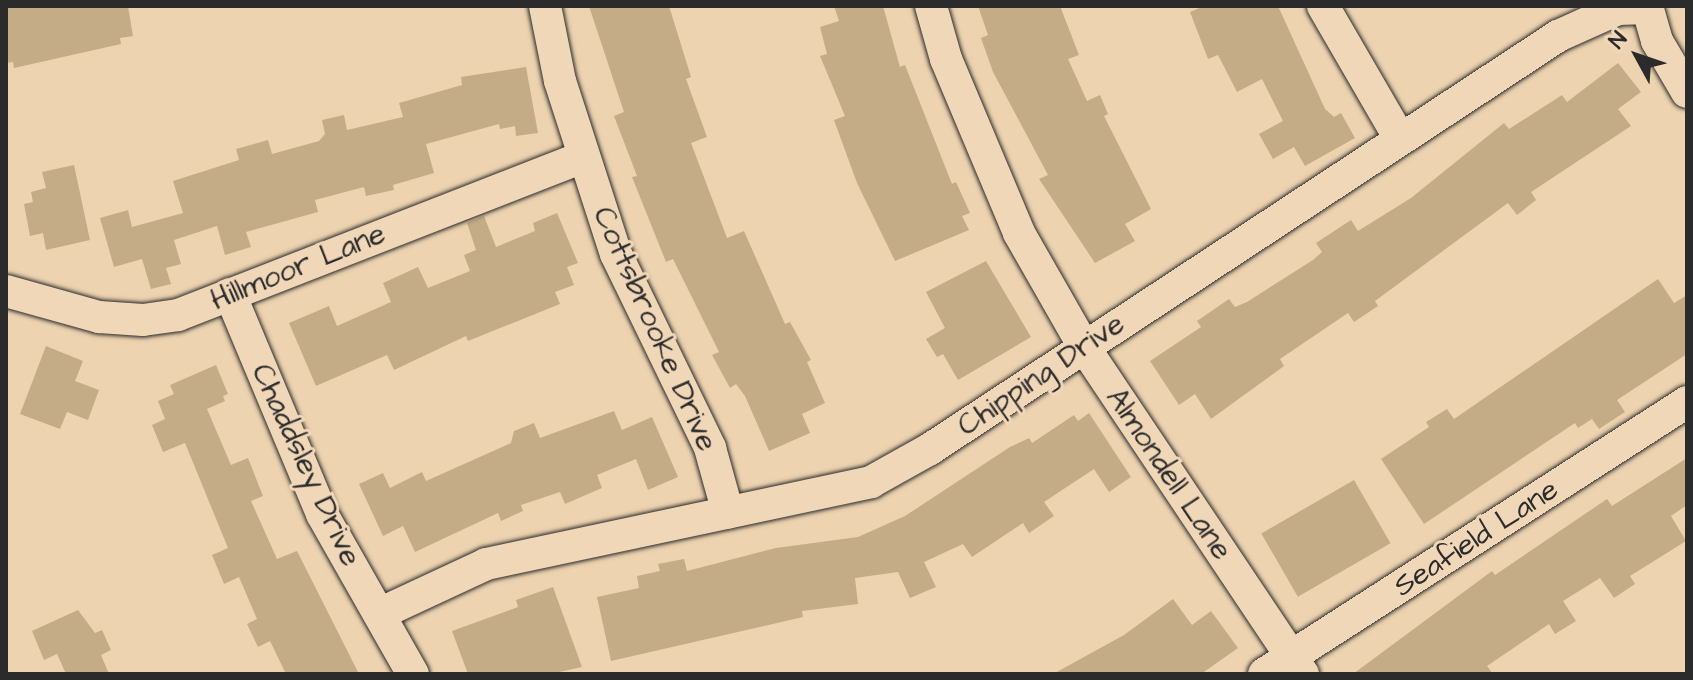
<!DOCTYPE html>
<html>
<head>
<meta charset="utf-8">
<style>
	body { margin:0 }
	#map { position:relative; width:1693px; height:680px; overflow:hidden; background:#edd3af; font-family:"Architects Daughter",sans-serif }
	div>[style] { position:absolute }
	[style*='--x'] { left:calc(var(--x)*1px); top:calc(var(--y)*1px); width:calc(var(--w)*1px); rotate:calc(var(--a)*1deg) }
	.building>* { inset:0; background:#c4ad86; transform-origin:0 0 }
	.roads { filter:drop-shadow(0 0 2px #2b2b2b) drop-shadow(0 0 2px #2b2b2b) }
	.street>* { height:32px; margin:-16px; padding:0 16px; transform-origin:16px; border-radius:16px; background:#f0d7b8 }
	span { translate:-50% -50%; white-space:nowrap; text-align:center; line-height:1.15; -webkit-text-stroke:6px #f0d7b8; paint-order:stroke }
	.street-label { font-size:30px; color:#2b2b2b }
	.frame { position:absolute; inset:0; border:8px solid #2b2b2b; pointer-events:none }
	.north { position:absolute; left:1597px; top:16px; width:80px; height:80px; -webkit-text-stroke:6px #f0d7b8; paint-order:stroke; rotate:310deg; font-size:22px; font-weight:700; line-height:32px; text-align:center; color:#2b2b2b }
	.north::after { content:''; display:block; margin:auto; width:28px; height:36px; background:#2b2b2b; clip-path:polygon(50% 0,100% 100%,50% 72%,0 100%) }
</style>
</head>
<body>
<div id="map">
	<div class="building">
		<i style="clip-path:polygon(6px 6px,128px 6px,133px 36px,120px 38px,121px 44px,14px 68px,13px 62px,6px 63px)"></i>
		<i style="clip-path:polygon(589px 6px,669px 6px,691px 77px,686px 79px,707px 137px,691px 143px,727px 238px,744px 231px,785px 324px,790px 322px,811px 360px,807px 362px,825px 403px,802px 414px,810px 433px,769px 451px,745px 396px,736px 384px,730px 388px,712px 355px,719px 352px,673px 259px,666px 262px,632px 177px,637px 176px,614px 116px,624px 112px)"></i>
		<i style="clip-path:polygon(834px 6px,883px 6px,900px 67px,905px 65px,952px 184px,956px 182px,970px 213px,962px 216px,969px 230px,895px 261px,857px 183px,834px 120px,845px 116px,820px 56px,827px 54px,820px 27px,839px 21px)"></i>
		<i style="clip-path:polygon(978px 6px,1060px 6px,1079px 55px,1068px 59px,1087px 101px,1100px 95px,1108px 114px,1104px 116px,1151px 209px,1125px 224px,1135px 241px,1095px 263px,1039px 179px,1048px 175px,993px 72px,981px 38px,988px 35px)"></i>
		<i style="clip-path:polygon(1204px 6px,1278px 6px,1325px 109px,1334px 117px,1341px 113px,1355px 138px,1305px 166px,1294px 147px,1273px 159px,1259px 134px,1283px 121px,1262px 79px,1237px 92px,1218px 55px,1208px 59px,1190px 12px)"></i>
		<i style="clip-path:polygon(1618px 63px,1641px 92px,1618px 109px,1631px 126px,1531px 192px,1536px 200px,1517px 215px,1508px 203px,1375px 301px,1378px 306px,1354px 322px,1348px 313px,1280px 359px,1284px 366px,1211px 419px,1195px 394px,1179px 405px,1150px 361px,1201px 327px,1197px 321px,1229px 299px,1235px 307px,1247px 302px,1313px 260px,1322px 252px,1316px 243px,1351px 220px,1358px 231px,1411px 198px,1504px 123px,1509px 129px,1562px 95px,1567px 102px)"></i>
		<i style="clip-path:polygon(526px 67px,538px 133px,516px 136px,515px 126px,500px 129px,499px 124px,426px 144px,434px 173px,393px 185px,394px 190px,366px 196px,364px 187px,315px 200px,318px 212px,246px 232px,251px 247px,225px 255px,217px 226px,174px 240px,181px 264px,166px 268px,171px 284px,151px 289px,142px 259px,114px 267px,100px 218px,128px 210px,132px 227px,183px 213px,173px 181px,239px 160px,236px 149px,268px 140px,272px 154px,319px 141px,325px 134px,322px 120px,344px 115px,347px 130px,403px 117px,399px 103px,462px 85px,461px 77px)"></i>
		<i style="clip-path:polygon(74px 165px,90px 240px,46px 250px,43px 233px,30px 236px,24px 204px,33px 202px,31px 192px,46px 188px,42px 172px)"></i>
		<i style="clip-path:polygon(557px 213px,578px 263px,567px 267px,574px 285px,555px 292px,560px 304px,468px 341px,466px 336px,394px 370px,387px 355px,316px 386px,289px 323px,329px 306px,337px 326px,391px 302px,383px 283px,418px 267px,428px 288px,470px 271px,464px 255px,476px 250px,467px 223px,484px 216px,496px 247px,535px 231px,533px 223px)"></i>
		<i style="clip-path:polygon(986px 261px,1031px 337px,958px 380px,943px 354px,937px 357px,926px 339px,945px 328px,926px 292px)"></i>
		<i style="clip-path:polygon(1658px 279px,1674px 303px,1687px 295px,1687px 354px,1617px 400px,1625px 412px,1599px 429px,1592px 419px,1578px 428px,1575px 423px,1424px 524px,1381px 459px,1429px 427px,1426px 422px,1447px 409px,1454px 419px)"></i>
		<i style="clip-path:polygon(46px 346px,83px 361px,75px 381px,99px 390px,88px 420px,67px 412px,60px 429px,20px 414px)"></i>
		<i style="clip-path:polygon(216px 365px,228px 394px,223px 396px,225px 401px,207px 409px,231px 465px,248px 458px,263px 496px,251px 501px,277px 559px,297px 551px,359px 674px,286px 674px,270px 641px,258px 647px,247px 624px,257px 619px,239px 577px,224px 584px,212px 555px,228px 548px,185px 443px,163px 452px,152px 425px,165px 419px,158px 401px,174px 394px,170px 385px)"></i>
		<i style="clip-path:polygon(614px 411px,622px 430px,652px 417px,678px 477px,648px 490px,636px 459px,597px 475px,602px 488px,565px 504px,560px 492px,521px 505px,523px 511px,501px 521px,498px 513px,415px 552px,403px 526px,383px 536px,359px 484px,383px 473px,390px 488px,422px 472px,426px 481px,511px 443px,514px 431px,534px 423px,540px 438px)"></i>
		<i style="clip-path:polygon(1089px 413px,1131px 477px,1109px 492px,1094px 469px,1044px 502px,1054px 516px,1029px 533px,1023px 523px,972px 557px,963px 544px,924px 562px,936px 587px,910px 598px,898px 572px,855px 578px,858px 604px,802px 611px,803px 617px,611px 661px,597px 597px,639px 588px,637px 576px,660px 571px,658px 564px,684px 559px,687px 571px,776px 548px,858px 537px,905px 516px,1010px 447px,1029px 438px,1032px 443px,1074px 415px,1078px 421px)"></i>
		<i style="clip-path:polygon(1687px 458px,1687px 505px,1671px 516px,1686px 541px,1630px 576px,1635px 584px,1614px 598px,1600px 578px,1563px 601px,1576px 621px,1555px 634px,1549px 624px,1487px 666px,1493px 674px,1353px 674px,1492px 571px,1495px 575px,1607px 499px,1612px 506px)"></i>
		<i style="left:1354px;top:480px;width:73px;height:107px;rotate:60deg"></i>
		<i style="clip-path:polygon(553px 587px,582px 667px,550px 674px,468px 674px,452px 631px,518px 607px,516px 600px)"></i>
		<i style="clip-path:polygon(1173px 599px,1192px 625px,1211px 611px,1238px 648px,1201px 674px,1053px 674px,1124px 635px)"></i>
		<i style="clip-path:polygon(78px 610px,95px 633px,102px 630px,111px 650px,101px 655px,109px 674px,66px 674px,57px 654px,44px 660px,32px 631px)"></i>
	</div>
	<div class="roads">
		<div class="street">
			<i style="--x:545;--y:6;--w:76;--a:78.7"></i>
			<i style="--x:560;--y:81;--w:182;--a:72.1"></i>
			<i style="--x:616;--y:254;--w:216;--a:64.1"></i>
			<i style="--x:710;--y:448;--w:67;--a:74.5"></i>
			<i style="--x:931;--y:6;--w:55;--a:74.2"></i>
			<i style="--x:946;--y:59;--w:189;--a:67.2"></i>
			<i style="--x:1019;--y:233;--w:131;--a:60.3"></i>
			<i style="--x:1084;--y:347;--w:394;--a:56.2"></i>
			<i style="--x:1323;--y:6;--w:154;--a:59.9"></i>
			<i style="--x:1647;--y:6;--w:36;--a:74"></i>
			<i style="--x:1657;--y:41;--w:59;--a:59.5"></i>
			<i style="--x:6;--y:291;--w:97;--a:15.6"></i>
			<i style="--x:99;--y:317;--w:44;--a:3.9"></i>
			<i style="--x:143;--y:320;--w:35;--a:-8"></i>
			<i style="--x:178;--y:315;--w:435;--a:-21.3"></i>
			<i style="--x:230;--y:294;--w:238;--a:67.3"></i>
			<i style="--x:322;--y:514;--w:184;--a:60.4"></i>
			<i style="--x:379;--y:614;--w:118;--a:-25"></i>
			<i style="--x:486;--y:564;--w:394;--a:-12"></i>
			<i style="--x:871;--y:482;--w:68;--a:-29.2"></i>
			<i style="--x:930;--y:449;--w:752;--a:-33.33"></i>
			<i style="--x:1558;--y:36;--w:66;--a:-24.2"></i>
			<i style="--x:1618;--y:9;--w:29;--a:-2"></i>
			<i style="--x:1264;--y:674;--w:503;--a:-32.74"></i>
		</div>
	</div>
	<div class="street-label">
		<span style="left:298px;top:267px;rotate:-22deg">Hillmoor Lane</span>
		<span style="left:655px;top:329px;rotate:66deg">Cottsbrooke Drive</span>
		<span style="left:1041px;top:375px;rotate:-34deg">Chipping Drive</span>
		<span style="left:306px;top:465px;rotate:65deg">Chaddsley Drive</span>
		<span style="left:1169px;top:474px;rotate:56deg">Almondell Lane</span>
		<span style="left:1476px;top:538px;rotate:-33deg">Seafield Lane</span>
	</div>
	<div class="frame"></div>
	<div class="north">N</div>
</div>
</body>
</html>
